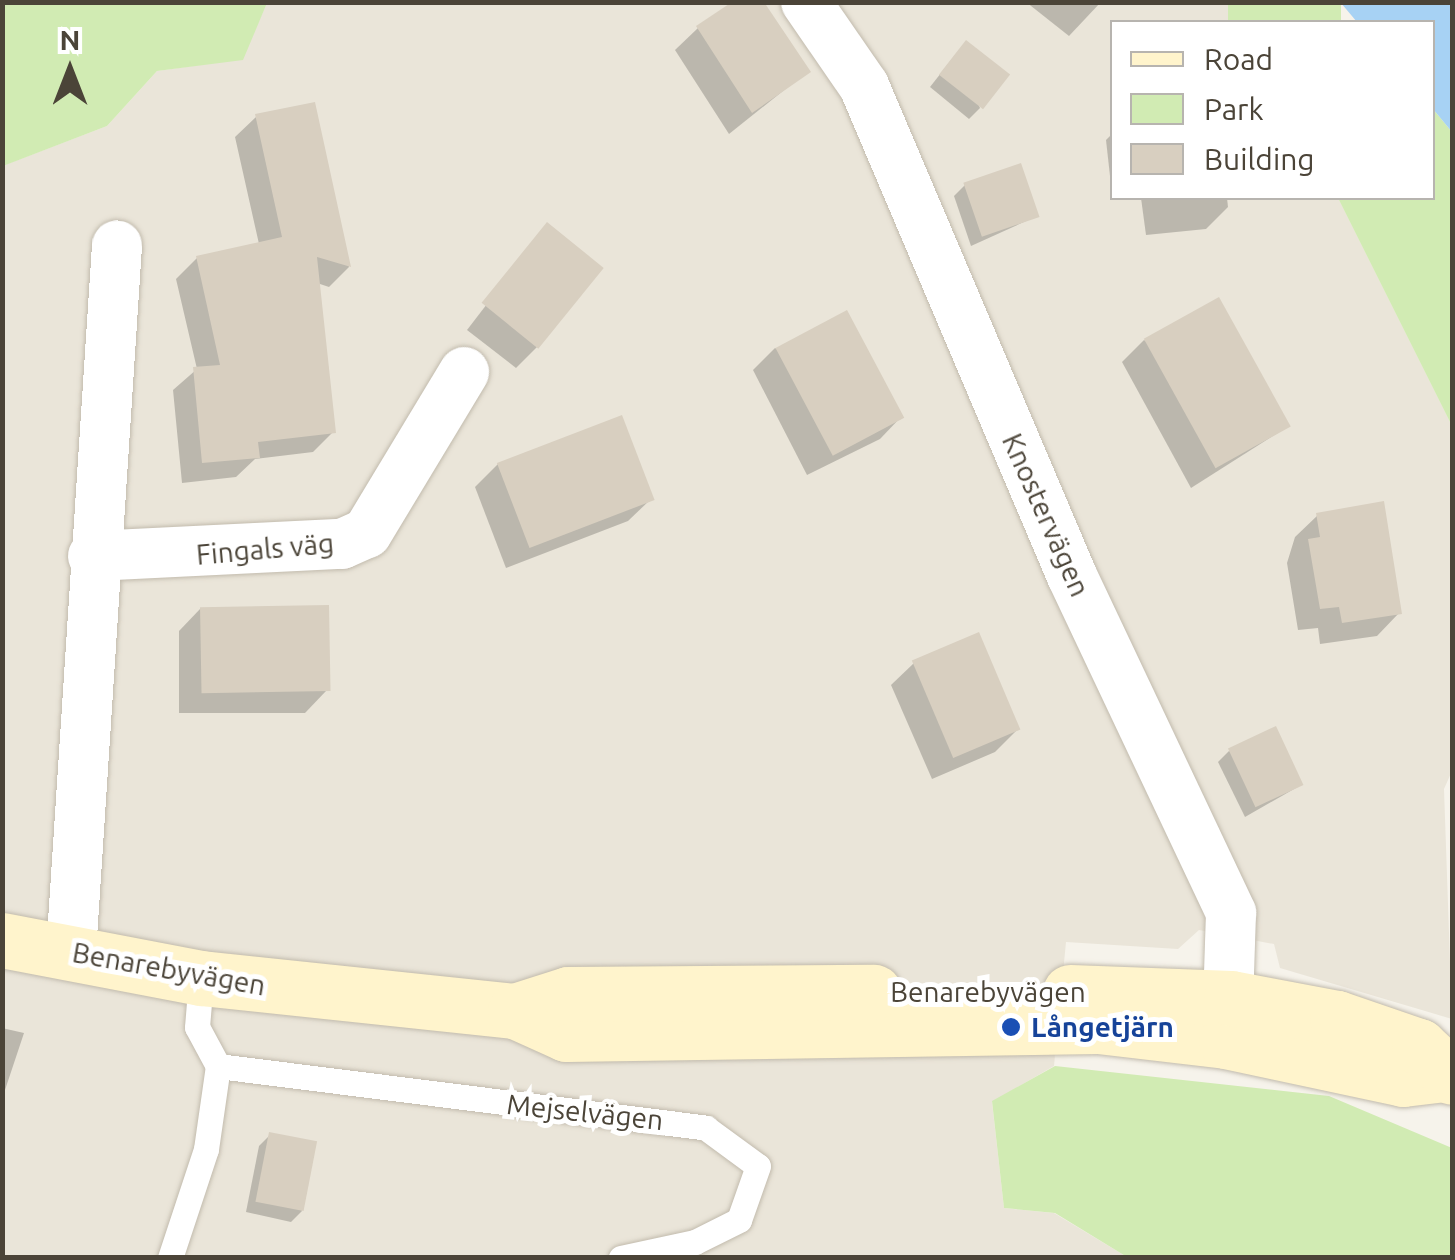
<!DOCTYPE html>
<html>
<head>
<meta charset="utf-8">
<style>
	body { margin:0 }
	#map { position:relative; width:1455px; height:1260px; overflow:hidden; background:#f6f3eb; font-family:Ubuntu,sans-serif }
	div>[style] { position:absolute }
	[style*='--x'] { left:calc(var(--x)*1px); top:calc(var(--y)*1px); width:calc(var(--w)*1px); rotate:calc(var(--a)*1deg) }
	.residential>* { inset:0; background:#eae5d9 }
	.green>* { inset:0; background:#d1ebb3; transform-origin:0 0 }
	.water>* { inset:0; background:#a7d2f4 }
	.shadow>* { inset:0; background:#0003 }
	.building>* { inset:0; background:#d8cfc0; transform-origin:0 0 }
	.roads { filter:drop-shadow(0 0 2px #c2bbad) drop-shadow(0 0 2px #c2bbad) }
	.lane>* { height:25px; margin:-12.5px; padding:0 12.5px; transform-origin:12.5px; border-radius:12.5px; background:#fff }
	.street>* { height:50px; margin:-25px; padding:0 25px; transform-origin:25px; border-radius:25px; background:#fff }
	.secondary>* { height:55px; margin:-27.5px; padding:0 27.5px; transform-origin:27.5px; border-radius:27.5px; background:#fff4cc }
	.dots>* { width:28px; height:28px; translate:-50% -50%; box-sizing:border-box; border:5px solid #fff; border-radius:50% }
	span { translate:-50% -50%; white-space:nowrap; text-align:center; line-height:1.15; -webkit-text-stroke:10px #fff; paint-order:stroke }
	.street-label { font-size:28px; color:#4b4438 }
	.transit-label { font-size:28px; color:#164399; font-weight:700 }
	.left { translate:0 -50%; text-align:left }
	.frame { position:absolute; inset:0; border:5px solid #4b4438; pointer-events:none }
	.legend { position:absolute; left:1110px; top:20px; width:325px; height:180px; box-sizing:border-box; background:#fff; border:2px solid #b7b4af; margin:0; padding:12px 18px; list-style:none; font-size:30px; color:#4b4438 }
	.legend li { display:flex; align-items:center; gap:20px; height:50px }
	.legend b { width:50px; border:2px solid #b7b4af }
	.north { position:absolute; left:20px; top:20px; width:100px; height:100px; -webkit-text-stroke:8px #fff; paint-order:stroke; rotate:0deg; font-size:28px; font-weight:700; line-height:40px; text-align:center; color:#4b4438 }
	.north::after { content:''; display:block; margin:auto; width:35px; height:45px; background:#4b4438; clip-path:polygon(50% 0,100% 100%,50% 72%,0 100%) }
</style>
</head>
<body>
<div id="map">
	<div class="residential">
		<i style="clip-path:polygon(267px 3px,1228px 3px,1230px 22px,1112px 22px,1112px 198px,1338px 198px,1452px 426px,1452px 771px,1444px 789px,1452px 1019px,1280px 968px,1274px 944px,1199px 930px,1178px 949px,1066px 942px,1054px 1066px,992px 1102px,1004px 1208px,1054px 1213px,1127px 1257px,3px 1257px,2px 166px,107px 126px,157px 71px,242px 59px)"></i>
	</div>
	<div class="green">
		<i style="clip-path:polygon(2px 3px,3px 2px,267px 3px,243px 60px,157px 71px,107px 126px,3px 166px)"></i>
		<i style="left:1228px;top:3px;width:113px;height:19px"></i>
		<i style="clip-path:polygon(1433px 109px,1452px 132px,1452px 426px,1338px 198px,1432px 198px)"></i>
		<i style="clip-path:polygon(1055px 1066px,1329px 1096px,1452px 1148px,1452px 1257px,1127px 1257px,1055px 1213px,1004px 1208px,992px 1101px)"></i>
	</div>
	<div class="water">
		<i style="clip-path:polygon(1341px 3px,1452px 3px,1452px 132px,1433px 109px,1432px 22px,1357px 22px)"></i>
	</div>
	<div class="shadow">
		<i style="clip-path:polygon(1026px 2px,1101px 2px,1069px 36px)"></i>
		<i style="clip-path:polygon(698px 28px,808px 71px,729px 134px,675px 50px)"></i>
		<i style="clip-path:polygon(956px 54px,980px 108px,969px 119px,930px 87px)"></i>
		<i style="clip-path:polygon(313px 105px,349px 267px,329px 287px,317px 283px,333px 432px,313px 452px,255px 459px,236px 477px,182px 483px,173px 390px,197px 369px,176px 279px,197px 258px,259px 244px,235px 137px,256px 117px)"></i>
		<i style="clip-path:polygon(1112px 134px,1112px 185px,1111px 185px,1106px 140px)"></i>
		<i style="clip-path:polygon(965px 185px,1037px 216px,971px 246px,954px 196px)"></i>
		<i style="clip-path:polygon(1141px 198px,1227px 198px,1228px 207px,1206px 229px,1146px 235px)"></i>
		<i style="clip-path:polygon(547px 226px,538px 346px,516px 368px,467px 330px)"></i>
		<i style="clip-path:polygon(1144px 340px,1287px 427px,1191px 488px,1122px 362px)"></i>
		<i style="clip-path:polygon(775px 348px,902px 416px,880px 439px,807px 475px,753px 370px)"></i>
		<i style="clip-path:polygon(498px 464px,651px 499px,628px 521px,506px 568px,475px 487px)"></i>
		<i style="clip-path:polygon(1318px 515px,1399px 613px,1377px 636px,1320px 644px,1318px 628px,1298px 630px,1287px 563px,1295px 537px)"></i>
		<i style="clip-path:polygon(201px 608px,327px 690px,305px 713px,179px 713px,179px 631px)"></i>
		<i style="clip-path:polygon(914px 663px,1017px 730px,995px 752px,932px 779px,891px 685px)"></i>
		<i style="clip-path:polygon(1229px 751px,1301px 785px,1245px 817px,1218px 762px)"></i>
		<i style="clip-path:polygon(2px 1028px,24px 1033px,2px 1099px)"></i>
		<i style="clip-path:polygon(270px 1135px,302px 1211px,291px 1222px,246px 1212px,259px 1146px)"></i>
	</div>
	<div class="building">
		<i style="clip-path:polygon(732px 2px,764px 2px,811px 72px,752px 113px,696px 26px)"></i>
		<i style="left:966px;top:40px;width:56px;height:44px;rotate:38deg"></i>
		<i style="clip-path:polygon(315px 102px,351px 267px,317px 257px,336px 433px,258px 442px,260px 458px,202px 463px,193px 367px,220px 365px,196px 256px,282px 237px,255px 114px)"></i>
		<i style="left:1021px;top:163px;width:57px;height:61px;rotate:71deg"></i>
		<i style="left:547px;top:222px;width:73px;height:104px;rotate:39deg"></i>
		<i style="left:1219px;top:297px;width:148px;height:86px;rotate:61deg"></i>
		<i style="left:847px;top:310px;width:122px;height:81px;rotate:62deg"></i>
		<i style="left:622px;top:415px;width:91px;height:134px;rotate:69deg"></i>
		<i style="clip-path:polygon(1384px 501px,1402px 614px,1342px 623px,1339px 607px,1320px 609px,1308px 539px,1320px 537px,1316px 513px)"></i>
		<i style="left:329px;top:605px;width:86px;height:129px;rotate:89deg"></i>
		<i style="left:979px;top:632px;width:106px;height:73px;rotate:67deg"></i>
		<i style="left:1276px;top:726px;width:65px;height:53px;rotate:65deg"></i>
		<i style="left:269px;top:1132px;width:49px;height:71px;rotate:11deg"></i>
	</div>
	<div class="roads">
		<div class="lane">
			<i style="--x:218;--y:1066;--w:492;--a:7.2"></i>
			<i style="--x:706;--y:1128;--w:64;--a:36.2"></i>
			<i style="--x:758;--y:1166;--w:57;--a:109.4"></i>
			<i style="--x:739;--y:1220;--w:49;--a:153.4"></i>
			<i style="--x:695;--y:1242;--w:76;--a:167.8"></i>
			<i style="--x:170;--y:1258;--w:115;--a:-71.7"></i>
			<i style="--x:206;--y:1149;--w:84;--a:-81.8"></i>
			<i style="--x:218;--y:1066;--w:44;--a:-118.3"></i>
			<i style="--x:197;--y:1027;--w:49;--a:-85.3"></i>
		</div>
		<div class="street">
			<i style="--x:806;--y:2;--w:102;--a:55.4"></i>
			<i style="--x:864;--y:86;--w:532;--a:67"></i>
			<i style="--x:1072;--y:576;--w:373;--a:64.7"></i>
			<i style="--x:1231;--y:913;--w:123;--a:91.9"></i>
			<i style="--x:93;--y:556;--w:249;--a:-2.8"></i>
			<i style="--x:342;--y:544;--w:27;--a:-24"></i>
			<i style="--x:367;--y:533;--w:188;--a:-58.9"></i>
			<i style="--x:71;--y:953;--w:709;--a:-86.28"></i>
		</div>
		<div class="secondary">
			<i style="--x:2;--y:940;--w:203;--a:10.8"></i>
			<i style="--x:201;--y:978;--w:316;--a:6"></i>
			<i style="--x:515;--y:1011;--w:56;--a:24.3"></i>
			<i style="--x:566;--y:1034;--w:532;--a:-0.86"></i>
			<i style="--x:1098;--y:1026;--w:129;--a:6.7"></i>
			<i style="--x:1226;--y:1041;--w:181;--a:12.1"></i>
			<i style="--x:1403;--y:1079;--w:42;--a:-6.8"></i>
			<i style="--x:1070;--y:992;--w:161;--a:2.1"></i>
			<i style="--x:1231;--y:998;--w:108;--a:10.7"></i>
			<i style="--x:1337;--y:1018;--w:87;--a:18.9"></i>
			<i style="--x:1419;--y:1046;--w:45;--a:43.2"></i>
			<i style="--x:515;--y:1011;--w:56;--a:-17.8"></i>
			<i style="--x:568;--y:994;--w:306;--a:-0.4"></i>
		</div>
	</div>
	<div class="dots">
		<i style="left:1011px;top:1027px;background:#1a4fb4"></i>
	</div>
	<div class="street-label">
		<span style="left:1046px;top:515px;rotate:66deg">Knostervägen</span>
		<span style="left:265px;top:549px;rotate:-5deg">Fingals väg</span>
		<span style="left:169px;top:969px;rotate:10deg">Benarebyvägen</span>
		<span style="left:988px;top:992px">Benarebyvägen</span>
		<span style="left:585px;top:1112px;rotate:6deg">Mejselvägen</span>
	</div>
	<div class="transit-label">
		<span class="left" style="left:1031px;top:1027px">Långetjärn</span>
	</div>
	<div class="frame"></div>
	<ul class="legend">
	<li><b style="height:12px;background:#fff4cc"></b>Road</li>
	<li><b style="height:28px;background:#d1ebb3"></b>Park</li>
	<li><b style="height:28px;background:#d8cfc0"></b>Building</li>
	</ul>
	<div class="north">N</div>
</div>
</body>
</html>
